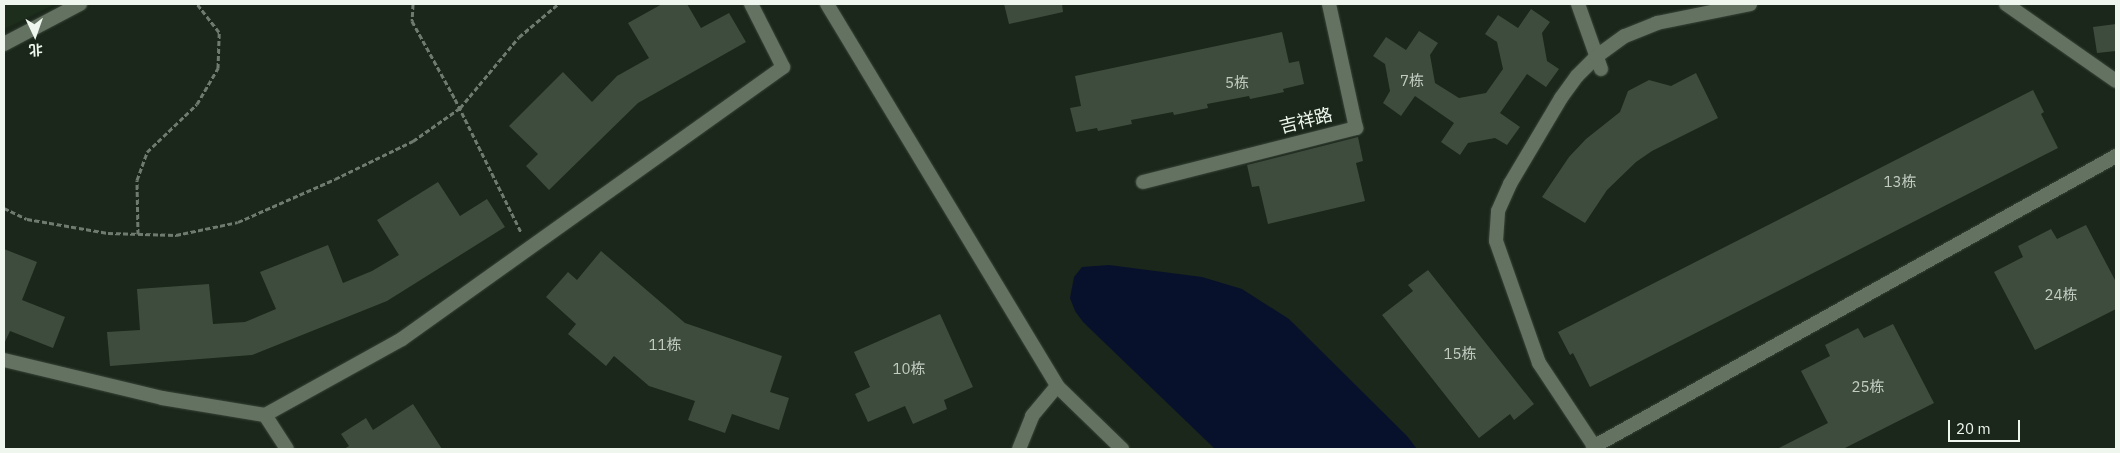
<!DOCTYPE html>
<html>
<head>
<meta charset="utf-8">
<style>
	body { margin:0 }
	#map { position:relative; width:2120px; height:453px; overflow:hidden; background:#1a271a; font-family:"IBM Plex Sans","Noto Sans SC",sans-serif }
	div>[style] { position:absolute }
	[style*='--x'] { left:calc(var(--x)*1px); top:calc(var(--y)*1px); width:calc(var(--w)*1px); rotate:calc(var(--a)*1deg) }
	.built>* { inset:0; background:#1d2f1c }
	.water>* { inset:0; background:#08112c }
	.building>* { inset:0; background:#3e4c3d }
	.path>* { height:3px; margin-top:-1.5px; transform-origin:0; background:repeating-linear-gradient(90deg,#707b70 0 5px,transparent 0 7.5px) }
	.roads { filter:drop-shadow(0 0 1px #384338) drop-shadow(0 0 1px #384338) }
	.minor>* { height:14px; margin:-7px; padding:0 7px; transform-origin:7px; border-radius:7px; background:#647262 }
	span { translate:-50% -50%; white-space:nowrap; text-align:center; line-height:1.15; -webkit-text-stroke:5px #1a271a; paint-order:stroke }
	.number-label { font-size:15px; color:#c2ccc1 }
	.number-label span { -webkit-text-stroke-width:0 }
	.street-label { font-size:18px; color:#eef6ed }
	.frame { position:absolute; inset:0; border:5px solid #eef6ed; pointer-events:none }
	.north { position:absolute; left:10px; top:10px; width:50px; height:50px; -webkit-text-stroke:4px #1a271a; paint-order:stroke; rotate:177deg; font-size:14px; font-weight:700; line-height:20px; text-align:center; color:#eef6ed }
	.north::after { content:''; display:block; margin:auto; width:18px; height:22px; background:#eef6ed; clip-path:polygon(50% 0,100% 100%,50% 72%,0 100%) }
	.scale { position:absolute; left:1948px; top:420px; width:72px; height:22px; box-sizing:border-box; border:2px solid #eef6ed; border-top:0; padding-left:6px; font-size:15px; line-height:18px; white-space:nowrap; color:#eef6ed; -webkit-text-stroke:4px #1a271a; paint-order:stroke }
</style>
</head>
<body>
<div id="map">
	<div class="built">
		<i style="clip-path:polygon(4px 4px,55px 4px,4px 29px)"></i>
	</div>
	<div class="water">
		<i style="clip-path:polygon(1109px 265px,1202px 277px,1242px 289px,1289px 319px,1407px 436px,1417px 449px,1215px 449px,1083px 322px,1075px 311px,1070px 298px,1074px 277px,1082px 267px)"></i>
	</div>
	<div class="building">
		<i style="clip-path:polygon(662px 4px,687px 4px,701px 28px,729px 13px,746px 42px,638px 103px,549px 190px,526px 166px,538px 154px,509px 126px,563px 72px,592px 102px,617px 76px,649px 58px,628px 23px)"></i>
		<i style="clip-path:polygon(1004px 4px,1062px 4px,1063px 12px,1009px 24px)"></i>
		<i style="clip-path:polygon(1531px 9px,1550px 22px,1542px 33px,1547px 61px,1559px 69px,1546px 87px,1527px 74px,1500px 113px,1520px 127px,1507px 145px,1495px 138px,1468px 143px,1460px 155px,1441px 142px,1454px 123px,1415px 96px,1401px 116px,1383px 103px,1390px 91px,1385px 64px,1373px 56px,1386px 37px,1406px 50px,1419px 31px,1438px 43px,1430px 55px,1435px 83px,1459px 98px,1486px 93px,1503px 69px,1497px 42px,1485px 34px,1498px 15px,1518px 28px)"></i>
		<i style="clip-path:polygon(2116px 24px,2116px 51px,2097px 53px,2093px 27px)"></i>
		<i style="clip-path:polygon(1282px 32px,1289px 63px,1299px 61px,1304px 84px,1283px 89px,1284px 92px,1250px 99px,1249px 96px,1207px 104px,1208px 108px,1174px 115px,1173px 112px,1131px 120px,1132px 124px,1098px 131px,1097px 128px,1076px 132px,1070px 108px,1081px 106px,1075px 76px)"></i>
		<i style="clip-path:polygon(1696px 73px,1718px 118px,1652px 151px,1636px 162px,1607px 190px,1585px 223px,1542px 197px,1569px 157px,1586px 139px,1620px 112px,1628px 91px,1649px 80px,1671px 86px)"></i>
		<i style="clip-path:polygon(2033px 90px,2044px 112px,2041px 114px,2058px 148px,1590px 387px,1573px 353px,1570px 355px,1558px 332px)"></i>
		<i style="clip-path:polygon(1358px 137px,1363px 161px,1356px 163px,1365px 201px,1268px 224px,1259px 186px,1252px 187px,1247px 165px)"></i>
		<i style="clip-path:polygon(438px 182px,460px 216px,487px 199px,505px 227px,387px 301px,252px 355px,110px 366px,107px 332px,140px 330px,137px 289px,209px 284px,213px 324px,245px 322px,276px 309px,260px 272px,328px 245px,343px 283px,372px 271px,399px 255px,377px 220px)"></i>
		<i style="clip-path:polygon(2086px 225px,2116px 282px,2116px 309px,2035px 350px,1994px 272px,2023px 257px,2018px 246px,2051px 229px,2057px 239px)"></i>
		<i style="clip-path:polygon(4px 249px,37px 262px,22px 300px,65px 317px,53px 348px,10px 331px,4px 344px)"></i>
		<i style="clip-path:polygon(601px 251px,685px 323px,782px 356px,770px 392px,789px 398px,779px 430px,732px 414px,725px 433px,688px 420px,695px 401px,649px 386px,614px 356px,606px 366px,568px 334px,576px 324px,546px 297px,568px 272px,577px 280px)"></i>
		<i style="clip-path:polygon(1428px 270px,1534px 404px,1514px 420px,1510px 414px,1479px 438px,1382px 315px,1413px 291px,1408px 285px)"></i>
		<i style="clip-path:polygon(940px 314px,973px 387px,944px 400px,947px 409px,913px 424px,905px 406px,868px 422px,855px 394px,870px 387px,854px 352px)"></i>
		<i style="clip-path:polygon(1893px 324px,1934px 403px,1843px 449px,1777px 449px,1828px 423px,1801px 371px,1830px 356px,1825px 345px,1858px 328px,1864px 338px)"></i>
		<i style="clip-path:polygon(413px 404px,442px 449px,344px 449px,349px 446px,341px 434px,366px 418px,373px 430px)"></i>
	</div>
	<div class="path">
		<i style="--x:413;--y:4;--w:17;--a:93"></i>
		<i style="--x:412;--y:21;--w:89;--a:61.1"></i>
		<i style="--x:455;--y:99;--w:148;--a:63.6"></i>
		<i style="--x:4;--y:208;--w:25;--a:26"></i>
		<i style="--x:27;--y:219;--w:82;--a:9.8"></i>
		<i style="--x:108;--y:233;--w:68;--a:1.7"></i>
		<i style="--x:176;--y:235;--w:63;--a:-11.8"></i>
		<i style="--x:238;--y:222;--w:106;--a:-23.9"></i>
		<i style="--x:335;--y:179;--w:87;--a:-26"></i>
		<i style="--x:413;--y:141;--w:57;--a:-35.1"></i>
		<i style="--x:460;--y:108;--w:92;--a:-50.3"></i>
		<i style="--x:519;--y:37;--w:51;--a:-40.2"></i>
		<i style="--x:138;--y:234;--w:54;--a:-91.1"></i>
		<i style="--x:137;--y:180;--w:30;--a:-70"></i>
		<i style="--x:147;--y:152;--w:69;--a:-43.8"></i>
		<i style="--x:197;--y:104;--w:42;--a:-59.7"></i>
		<i style="--x:218;--y:68;--w:36;--a:-88"></i>
		<i style="--x:219;--y:32;--w:36;--a:-128"></i>
	</div>
	<div class="roads">
		<div class="minor">
			<i style="--x:827;--y:4;--w:446;--a:58.9"></i>
			<i style="--x:1057;--y:386;--w:91;--a:44.1"></i>
			<i style="--x:1578;--y:4;--w:69;--a:70.5"></i>
			<i style="--x:2006;--y:4;--w:134;--a:35"></i>
			<i style="--x:4;--y:44;--w:86;--a:-27.8"></i>
			<i style="--x:1143;--y:182;--w:220;--a:-14.2"></i>
			<i style="--x:1356;--y:128;--w:127;--a:-102.3"></i>
			<i style="--x:4;--y:360;--w:163;--a:13.5"></i>
			<i style="--x:162;--y:398;--w:104;--a:9.4"></i>
			<i style="--x:265;--y:415;--w:157;--a:-29"></i>
			<i style="--x:402;--y:339;--w:468;--a:-35.5"></i>
			<i style="--x:783;--y:67;--w:71;--a:-116.9"></i>
			<i style="--x:265;--y:415;--w:40;--a:57.1"></i>
			<i style="--x:1593;--y:447;--w:599;--a:-29.09"></i>
			<i style="--x:1019;--y:449;--w:35;--a:-68"></i>
			<i style="--x:1032;--y:416;--w:39;--a:-50"></i>
			<i style="--x:1596;--y:449;--w:103;--a:-123.5"></i>
			<i style="--x:1539;--y:363;--w:129;--a:-109.4"></i>
			<i style="--x:1496;--y:241;--w:30;--a:-86"></i>
			<i style="--x:1498;--y:211;--w:30;--a:-66"></i>
			<i style="--x:1510;--y:184;--w:100;--a:-59.3"></i>
			<i style="--x:1561;--y:98;--w:27;--a:-54"></i>
			<i style="--x:1577;--y:76;--w:28;--a:-45"></i>
			<i style="--x:1597;--y:56;--w:34;--a:-36"></i>
			<i style="--x:1625;--y:36;--w:35;--a:-22"></i>
			<i style="--x:1657;--y:23;--w:95;--a:-11.5"></i>
		</div>
	</div>
	<div class="number-label">
		<span style="left:1412px;top:81px">7栋</span>
		<span style="left:1237px;top:83px">5栋</span>
		<span style="left:1900px;top:182px">13栋</span>
		<span style="left:2061px;top:295px">24栋</span>
		<span style="left:665px;top:345px">11栋</span>
		<span style="left:1460px;top:354px">15栋</span>
		<span style="left:909px;top:369px">10栋</span>
		<span style="left:1868px;top:387px">25栋</span>
	</div>
	<div class="street-label">
		<span style="left:1306px;top:121px;rotate:-14deg">吉祥路</span>
	</div>
	<div class="frame"></div>
	<div class="north">北</div>
	<div class="scale">20 m</div>
</div>
</body>
</html>
